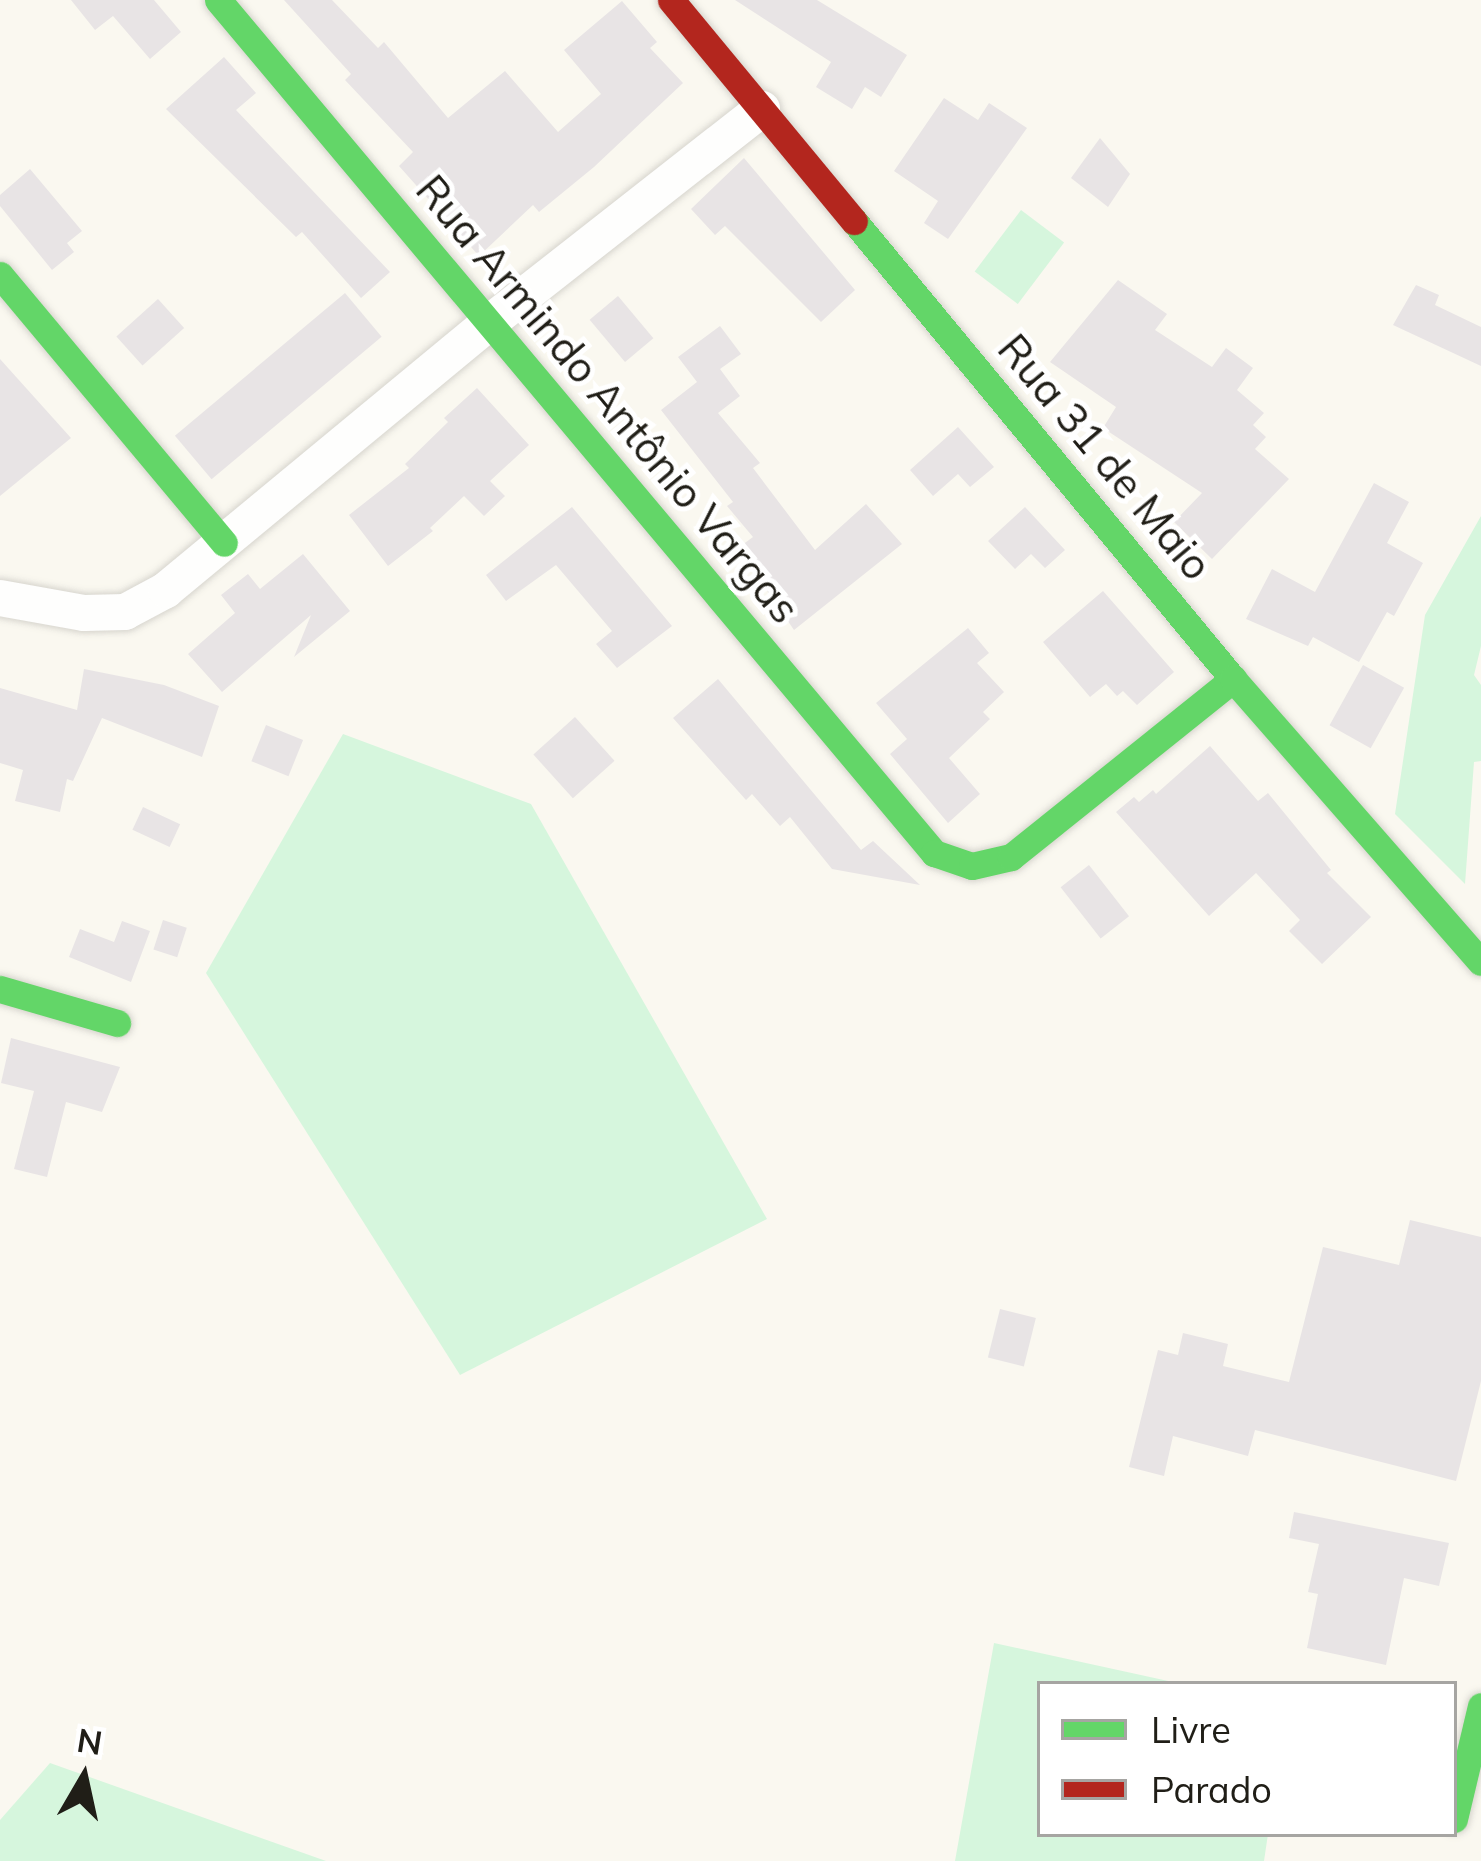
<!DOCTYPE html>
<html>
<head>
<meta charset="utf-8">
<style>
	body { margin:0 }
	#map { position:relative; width:1481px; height:1861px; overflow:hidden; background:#faf8f0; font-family:Mulish,sans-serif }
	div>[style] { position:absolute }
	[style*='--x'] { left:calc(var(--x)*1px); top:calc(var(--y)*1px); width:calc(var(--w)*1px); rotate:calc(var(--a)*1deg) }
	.green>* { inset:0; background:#d6f6dd; transform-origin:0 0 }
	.building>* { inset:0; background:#e8e4e5; transform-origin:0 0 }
	.roads { filter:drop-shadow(0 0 3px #d7d5ce) drop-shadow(0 0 3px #d7d5ce) }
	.street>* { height:36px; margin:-18px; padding:0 18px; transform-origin:18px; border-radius:18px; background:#fefefd }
	.fast>* { height:27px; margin:-13.5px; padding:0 13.5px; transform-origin:13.5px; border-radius:13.5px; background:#63d668 }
	.jam>* { height:27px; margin:-13.5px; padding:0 13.5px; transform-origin:13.5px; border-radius:13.5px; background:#b3261e }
	span { translate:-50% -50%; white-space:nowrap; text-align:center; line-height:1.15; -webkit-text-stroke:10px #fff; paint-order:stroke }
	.street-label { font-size:42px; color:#201e17 }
	.legend { position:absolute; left:1037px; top:1681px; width:420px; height:156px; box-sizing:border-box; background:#fff; border:3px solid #a6a5a2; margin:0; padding:15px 21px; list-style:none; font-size:36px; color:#201e17 }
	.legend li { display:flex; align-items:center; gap:24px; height:60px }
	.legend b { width:60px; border:3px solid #a6a5a2 }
	.north { position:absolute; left:24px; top:1717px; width:120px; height:120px; -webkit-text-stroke:9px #fff; paint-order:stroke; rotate:9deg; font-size:33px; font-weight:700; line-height:48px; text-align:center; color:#201e17 }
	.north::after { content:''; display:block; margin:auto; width:42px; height:54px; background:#201e17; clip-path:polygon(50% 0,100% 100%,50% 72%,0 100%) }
</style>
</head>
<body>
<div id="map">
	<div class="green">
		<i style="left:1021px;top:210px;width:54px;height:77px;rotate:37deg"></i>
		<i style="clip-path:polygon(1481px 516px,1481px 646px,1474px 675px,1481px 685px,1481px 761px,1474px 762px,1465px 884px,1395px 814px,1425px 615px)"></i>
		<i style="clip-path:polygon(343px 734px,531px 804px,767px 1219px,460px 1375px,206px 973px)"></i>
		<i style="clip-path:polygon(994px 1643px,1182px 1684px,1040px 1684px,1040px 1834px,1268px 1834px,1264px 1861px,955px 1861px)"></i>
		<i style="clip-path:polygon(50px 1763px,326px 1861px,0 1861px,0 1820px)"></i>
	</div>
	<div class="building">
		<i style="clip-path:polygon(71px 0,154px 0,181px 32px,150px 59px,113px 16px,95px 30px)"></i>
		<i style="clip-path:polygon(284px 0,332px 0,378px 48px,384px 42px,448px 118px,505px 71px,558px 132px,601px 94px,564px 50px,622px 1px,657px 42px,650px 48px,683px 83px,594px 167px,539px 212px,533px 205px,479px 256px,399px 166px,413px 152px,345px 80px,351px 74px)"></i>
		<i style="clip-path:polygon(735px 0,817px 0,907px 55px,881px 97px,865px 87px,852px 109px,816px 87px,831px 62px)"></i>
		<i style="clip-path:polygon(224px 57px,256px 93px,236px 110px,390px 272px,361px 298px,302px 232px,296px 237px,166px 109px)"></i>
		<i style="clip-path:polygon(944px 98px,978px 120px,989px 103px,1027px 128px,948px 239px,924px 223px,938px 201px,894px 171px)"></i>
		<i style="clip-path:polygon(1100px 138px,1130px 174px,1108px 207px,1071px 178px)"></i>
		<i style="clip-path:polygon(744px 158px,855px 290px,821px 322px,725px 226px,715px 235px,691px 209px)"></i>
		<i style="clip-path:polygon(30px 169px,82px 231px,67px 243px,74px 252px,52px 270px,0 206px,0 195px)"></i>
		<i style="clip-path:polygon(1118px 280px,1167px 314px,1155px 330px,1212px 367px,1226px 348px,1253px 368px,1237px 390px,1264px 413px,1253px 425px,1266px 437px,1255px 449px,1289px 479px,1212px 559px,1174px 522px,1202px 493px,1103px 428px,1116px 407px,1050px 362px)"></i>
		<i style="clip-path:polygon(1416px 285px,1439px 295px,1435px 305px,1481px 327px,1481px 366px,1393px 325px)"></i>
		<i style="left:345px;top:293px;width:57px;height:222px;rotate:50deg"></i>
		<i style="left:618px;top:296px;width:55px;height:37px;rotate:50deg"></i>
		<i style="left:158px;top:299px;width:39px;height:56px;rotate:48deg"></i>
		<i style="clip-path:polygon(720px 326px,741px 354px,720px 369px,740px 396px,718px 413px,760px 463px,753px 468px,815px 550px,866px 504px,902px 544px,794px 630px,738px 548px,753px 537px,727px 506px,733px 502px,661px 410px,697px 382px,678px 357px)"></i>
		<i style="clip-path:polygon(0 359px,71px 438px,0 496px)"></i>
		<i style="clip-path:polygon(477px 388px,529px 445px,490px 481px,505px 496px,484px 516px,464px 496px,430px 528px,433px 531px,388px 566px,349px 515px,409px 468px,405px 464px,448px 422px,444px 418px)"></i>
		<i style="clip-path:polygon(958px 427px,994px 467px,970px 487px,958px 474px,933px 496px,910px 470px)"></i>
		<i style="clip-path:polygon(1374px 483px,1409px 502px,1387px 543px,1423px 563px,1394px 616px,1387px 612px,1359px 662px,1313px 637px,1308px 646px,1246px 619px,1272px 569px,1315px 592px)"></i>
		<i style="clip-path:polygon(572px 507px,672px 626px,617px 668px,596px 644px,612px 631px,556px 565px,506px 601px,486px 575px)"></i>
		<i style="clip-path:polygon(1025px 507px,1065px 550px,1045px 568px,1031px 554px,1015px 569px,988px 541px)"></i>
		<i style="clip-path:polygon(303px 554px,350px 611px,294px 657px,311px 615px,222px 692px,188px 654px,235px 613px,221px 595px,248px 574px,260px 589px)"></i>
		<i style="clip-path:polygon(1103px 591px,1174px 672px,1137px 705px,1123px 691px,1117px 696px,1106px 684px,1090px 697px,1043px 642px)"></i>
		<i style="clip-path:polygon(968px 628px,989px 653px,977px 663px,1004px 692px,983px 712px,990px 719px,949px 758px,980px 794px,948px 823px,890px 754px,907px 739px,876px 703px)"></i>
		<i style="left:1363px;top:665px;width:47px;height:69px;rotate:29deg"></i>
		<i style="clip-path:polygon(84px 669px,164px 685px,219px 706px,202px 757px,102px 718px,73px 781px,67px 779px,60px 812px,15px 801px,23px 770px,0 763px,0 688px,77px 710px)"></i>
		<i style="clip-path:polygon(718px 679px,861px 850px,873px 841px,920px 885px,832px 869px,790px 817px,780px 826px,752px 794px,746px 800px,673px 718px)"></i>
		<i style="left:575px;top:717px;width:59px;height:56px;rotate:48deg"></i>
		<i style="left:266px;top:725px;width:40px;height:39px;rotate:22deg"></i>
		<i style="clip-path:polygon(1210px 746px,1258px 801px,1268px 793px,1331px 870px,1327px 873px,1371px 917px,1322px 964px,1289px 931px,1300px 920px,1256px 873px,1209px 916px,1116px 812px,1134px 797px,1139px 802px,1153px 790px,1156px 794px)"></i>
		<i style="left:143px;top:807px;width:41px;height:25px;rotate:25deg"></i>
		<i style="left:1089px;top:865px;width:65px;height:36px;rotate:52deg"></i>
		<i style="left:163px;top:920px;width:25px;height:31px;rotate:18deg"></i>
		<i style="clip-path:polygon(122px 921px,150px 931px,131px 982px,69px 957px,80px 929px,114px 942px)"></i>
		<i style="clip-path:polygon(11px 1038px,120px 1067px,102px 1112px,66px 1102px,47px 1177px,14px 1169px,34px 1091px,1px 1083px)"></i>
		<i style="clip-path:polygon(1410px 1220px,1481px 1237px,1481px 1381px,1456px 1481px,1255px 1430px,1248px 1456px,1173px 1436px,1164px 1476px,1129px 1467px,1158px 1350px,1178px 1355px,1183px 1333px,1228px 1344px,1223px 1366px,1289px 1382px,1323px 1247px,1399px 1265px)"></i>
		<i style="left:1000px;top:1309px;width:37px;height:50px;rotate:14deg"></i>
		<i style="clip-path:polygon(1294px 1512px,1449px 1543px,1439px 1586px,1404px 1578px,1386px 1665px,1307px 1648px,1318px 1594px,1308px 1592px,1319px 1544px,1289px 1538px)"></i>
	</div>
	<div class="roads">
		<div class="street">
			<i style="--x:0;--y:598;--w:85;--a:10.1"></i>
			<i style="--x:84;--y:613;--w:41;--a:-1.4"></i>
			<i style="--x:125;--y:612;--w:47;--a:-28.2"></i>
			<i style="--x:166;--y:590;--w:419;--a:-39.6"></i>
			<i style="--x:489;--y:323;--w:347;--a:-38.1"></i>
		</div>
		<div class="fast">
			<i style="--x:218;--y:0;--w:1114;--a:49.99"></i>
			<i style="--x:934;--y:853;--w:40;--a:18.9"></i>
			<i style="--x:972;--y:866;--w:40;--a:-13"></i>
			<i style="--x:1011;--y:857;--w:285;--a:-38.7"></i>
			<i style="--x:854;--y:221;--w:594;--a:50.39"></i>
			<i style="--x:1233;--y:679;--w:376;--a:48.8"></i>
			<i style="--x:0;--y:275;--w:349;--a:50.1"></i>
			<i style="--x:0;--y:989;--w:122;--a:16.2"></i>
			<i style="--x:1454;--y:1819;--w:116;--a:-76.6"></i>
		</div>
		<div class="jam">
			<i style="--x:671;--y:0;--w:287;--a:50.4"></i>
		</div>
	</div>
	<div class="street-label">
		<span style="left:608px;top:399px;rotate:50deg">Rua Armindo Antônio Vargas</span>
		<span style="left:1105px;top:457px;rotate:50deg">Rua 31 de Maio</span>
	</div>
	<ul class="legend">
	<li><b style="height:15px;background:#63d668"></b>Livre</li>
	<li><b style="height:15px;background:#b3261e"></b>Parado</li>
	</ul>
	<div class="north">N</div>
</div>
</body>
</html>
